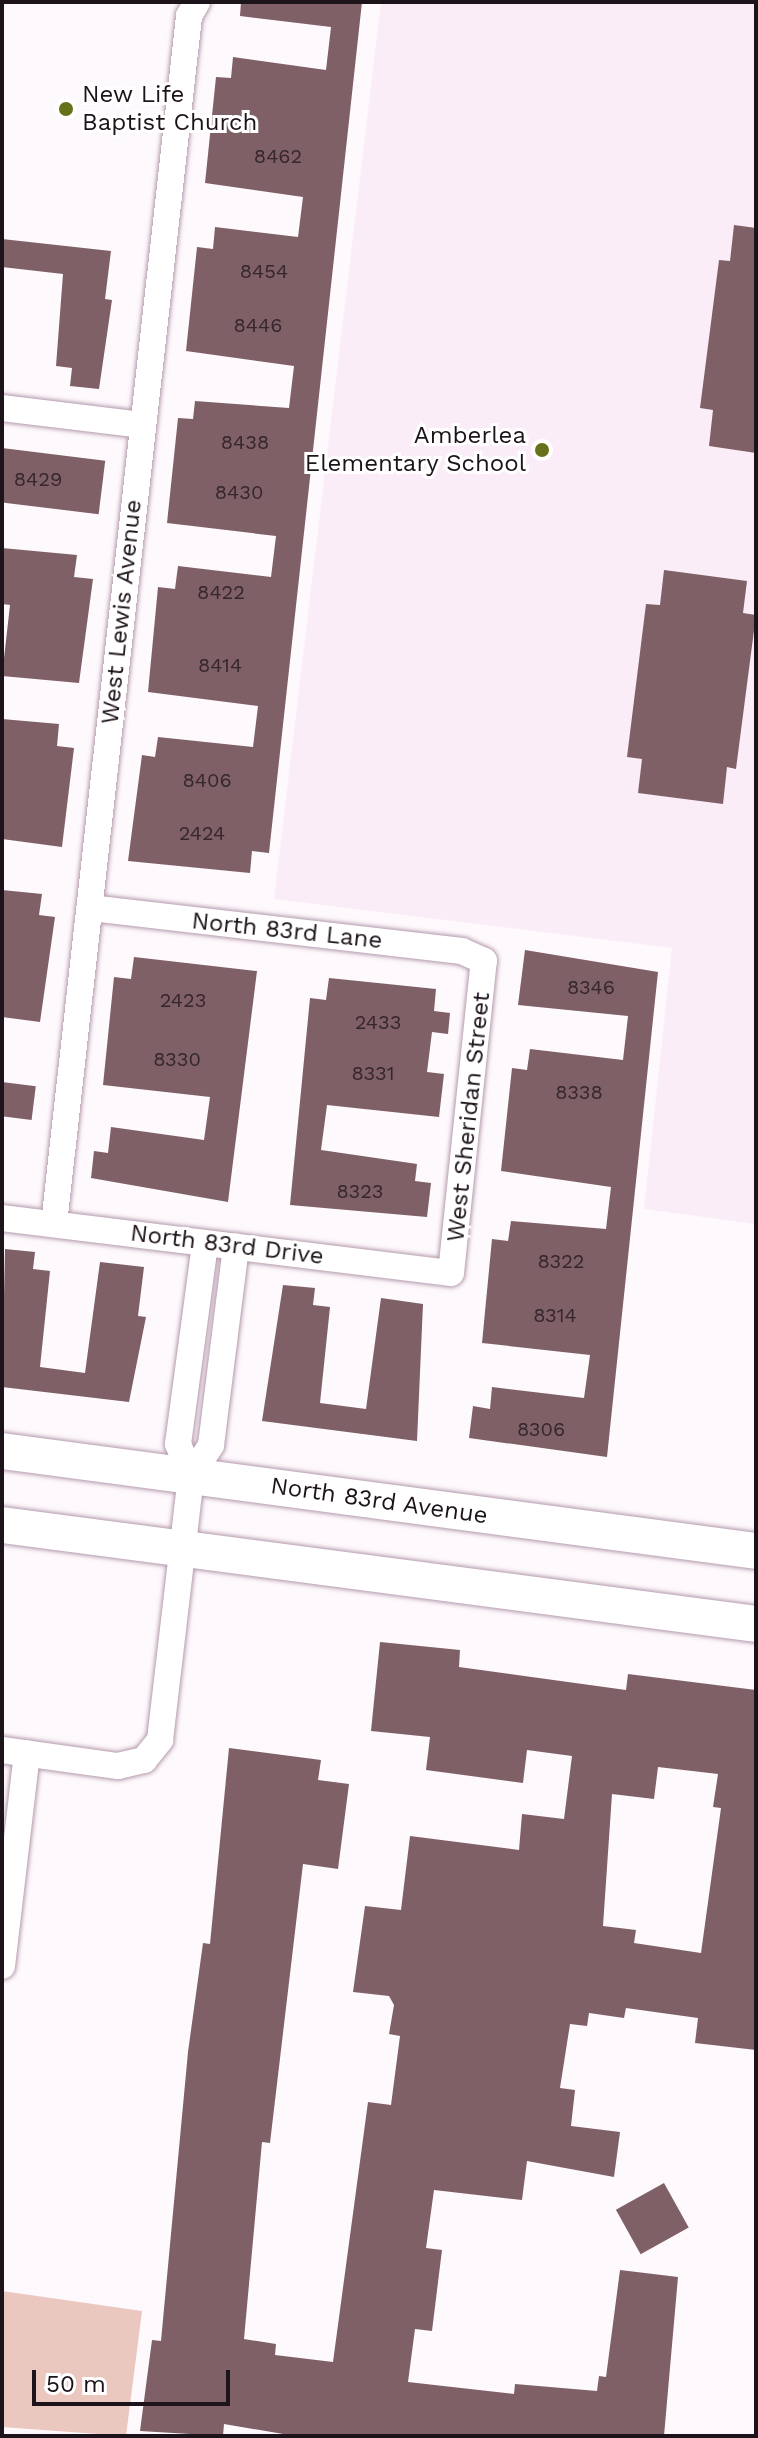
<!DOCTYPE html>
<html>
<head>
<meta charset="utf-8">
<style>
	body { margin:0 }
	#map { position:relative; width:758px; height:2438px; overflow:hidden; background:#fef9fd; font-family:"Work Sans",sans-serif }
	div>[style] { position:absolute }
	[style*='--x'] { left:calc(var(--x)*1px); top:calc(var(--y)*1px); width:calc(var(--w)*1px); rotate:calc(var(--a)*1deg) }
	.built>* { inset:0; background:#fbedf7 }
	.green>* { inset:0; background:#eac7bf }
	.building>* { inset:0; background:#7f6067; transform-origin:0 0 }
	.roads { filter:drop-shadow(0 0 2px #b59aad) drop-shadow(0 0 2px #b59aad) }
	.minor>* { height:26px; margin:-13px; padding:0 13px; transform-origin:13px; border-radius:13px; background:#fff }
	.secondary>* { height:36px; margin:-18px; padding:0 18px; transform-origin:18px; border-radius:18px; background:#fff }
	.dots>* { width:22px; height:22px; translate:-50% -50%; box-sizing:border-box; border:4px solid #fff; border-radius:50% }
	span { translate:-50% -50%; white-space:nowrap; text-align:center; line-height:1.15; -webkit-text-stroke:6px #fff; paint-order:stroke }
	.number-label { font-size:20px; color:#36262d }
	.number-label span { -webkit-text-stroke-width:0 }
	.poi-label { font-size:24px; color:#1d131a }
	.left { translate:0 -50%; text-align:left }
	.right { translate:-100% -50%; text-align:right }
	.street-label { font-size:24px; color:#1d131a }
	.frame { position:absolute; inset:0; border:4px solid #1d131a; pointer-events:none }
	.scale { position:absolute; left:32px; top:2370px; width:198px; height:36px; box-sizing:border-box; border:4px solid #1d131a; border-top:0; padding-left:10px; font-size:24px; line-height:28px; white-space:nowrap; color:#1d131a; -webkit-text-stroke:6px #fff; paint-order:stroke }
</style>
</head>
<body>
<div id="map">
	<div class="built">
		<i style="clip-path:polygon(381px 2px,756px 2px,756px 1224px,644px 1209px,672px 948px,274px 899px)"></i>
	</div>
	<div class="green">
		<i style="clip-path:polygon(2px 2291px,142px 2311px,126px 2436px,2px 2427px)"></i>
	</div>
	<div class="building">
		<i style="clip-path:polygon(241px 2px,362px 2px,269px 853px,252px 851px,250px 873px,128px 861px,142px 755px,155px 757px,158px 737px,253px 747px,258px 706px,148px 692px,158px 587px,175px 589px,178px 566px,271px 577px,276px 536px,167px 523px,178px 418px,193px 419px,195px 401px,289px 408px,294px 366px,186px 351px,197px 247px,213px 249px,215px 227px,298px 237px,303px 197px,205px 183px,216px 77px,231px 78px,233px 57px,326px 70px,331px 27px,240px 16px)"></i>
		<i style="clip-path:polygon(734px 225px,756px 228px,756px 453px,709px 446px,713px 410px,700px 408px,719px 260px,730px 261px)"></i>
		<i style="clip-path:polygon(2px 239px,111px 251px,105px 299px,112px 300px,99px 389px,70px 386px,72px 368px,56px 366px,63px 274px,2px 267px)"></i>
		<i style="left:2px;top:448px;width:104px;height:54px;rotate:7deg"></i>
		<i style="clip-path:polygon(2px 548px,77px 555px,74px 577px,93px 579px,79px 683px,2px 676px,10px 605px,2px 604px)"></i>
		<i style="clip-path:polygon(664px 570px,747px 581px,743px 613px,756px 615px,736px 769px,727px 767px,723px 804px,638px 793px,642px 759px,627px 757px,646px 604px,660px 605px)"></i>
		<i style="clip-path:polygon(2px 719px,59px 724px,57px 746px,74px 748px,62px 847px,2px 839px)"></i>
		<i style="clip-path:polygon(2px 890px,42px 894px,39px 915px,55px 917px,40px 1022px,2px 1017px)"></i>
		<i style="clip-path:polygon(525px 950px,658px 972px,607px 1457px,469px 1438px,473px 1406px,490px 1409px,492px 1387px,584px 1398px,590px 1355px,482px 1343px,492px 1239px,508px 1241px,511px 1221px,606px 1229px,611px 1187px,501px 1171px,512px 1068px,527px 1070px,530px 1049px,623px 1060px,628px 1016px,518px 1005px)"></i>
		<i style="clip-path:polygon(134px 957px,257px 971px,228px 1202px,91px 1178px,94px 1151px,108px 1153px,111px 1127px,204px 1140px,210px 1097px,103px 1085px,114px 977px,131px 979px)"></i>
		<i style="clip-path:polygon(329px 978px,436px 989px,434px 1011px,450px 1013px,448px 1034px,432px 1032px,427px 1072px,444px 1074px,439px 1117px,327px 1105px,321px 1150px,417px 1164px,415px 1181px,431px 1183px,427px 1217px,290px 1205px,310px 998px,326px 1000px)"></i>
		<i style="left:2px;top:1082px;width:34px;height:34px;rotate:7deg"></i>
		<i style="clip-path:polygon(5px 1249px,35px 1252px,33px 1269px,50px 1271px,40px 1367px,85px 1373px,100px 1262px,144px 1267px,138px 1316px,146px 1317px,129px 1402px,2px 1387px)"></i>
		<i style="clip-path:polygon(283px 1285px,315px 1288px,313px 1305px,330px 1307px,320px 1403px,366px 1409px,381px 1298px,423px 1304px,417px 1441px,262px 1421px)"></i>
		<i style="clip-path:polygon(evenodd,380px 1642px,460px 1650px,459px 1667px,626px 1690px,628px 1674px,756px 1690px,756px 2050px,695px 2043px,698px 2018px,626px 2008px,624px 2018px,589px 2013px,587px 2026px,570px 2024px,560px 2088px,575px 2090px,571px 2126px,620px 2132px,614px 2177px,527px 2161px,522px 2200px,434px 2190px,426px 2248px,442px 2250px,432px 2331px,415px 2329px,408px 2382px,514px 2394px,515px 2384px,597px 2391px,599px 2376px,606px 2377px,620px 2270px,678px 2277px,664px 2436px,295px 2436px,224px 2424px,223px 2436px,140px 2431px,152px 2340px,161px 2341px,188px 2052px,203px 1943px,210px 1944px,229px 1748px,321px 1760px,318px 1780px,349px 1784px,338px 1869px,303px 1864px,270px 2143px,262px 2142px,244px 2339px,276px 2344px,275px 2355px,333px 2362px,368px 2102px,391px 2105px,400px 2036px,389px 2034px,394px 2005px,389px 1996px,353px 1992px,365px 1906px,401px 1910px,410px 1836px,519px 1850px,522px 1814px,564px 1819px,572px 1756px,527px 1750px,523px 1783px,426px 1770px,430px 1737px,371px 1731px,380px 1642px,658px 1767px,718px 1774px,713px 1807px,721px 1808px,701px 1953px,634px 1943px,636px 1930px,603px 1926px,612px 1794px,654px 1799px,658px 1767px)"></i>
		<i style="left:664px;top:2183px;width:51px;height:55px;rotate:61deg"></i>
	</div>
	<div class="roads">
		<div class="minor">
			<i style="--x:2;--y:408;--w:142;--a:6.9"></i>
			<i style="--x:2;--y:1218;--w:452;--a:7"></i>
			<i style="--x:451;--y:1273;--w:314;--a:-84"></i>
			<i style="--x:484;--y:961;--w:24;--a:-156"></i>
			<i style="--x:462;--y:951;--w:375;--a:-173.4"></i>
			<i style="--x:54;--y:1224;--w:1216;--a:-83.62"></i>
			<i style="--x:189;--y:16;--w:16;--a:-60"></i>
			<i style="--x:191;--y:1476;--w:35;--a:-112"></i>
			<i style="--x:178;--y:1444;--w:202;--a:-82.3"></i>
			<i style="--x:2;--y:1750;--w:117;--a:7.9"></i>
			<i style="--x:118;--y:1766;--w:27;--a:-13"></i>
			<i style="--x:144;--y:1760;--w:26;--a:-51"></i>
			<i style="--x:160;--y:1740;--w:266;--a:-83.3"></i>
			<i style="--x:191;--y:1476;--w:37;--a:-57"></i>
			<i style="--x:211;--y:1445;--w:200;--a:-82.8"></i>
			<i style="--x:2;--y:1966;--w:214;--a:-83.3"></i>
		</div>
		<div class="secondary">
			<i style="--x:2;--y:1451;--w:761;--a:7.55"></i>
			<i style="--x:2;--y:1525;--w:760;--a:7.48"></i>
		</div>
	</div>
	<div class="dots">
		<i style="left:66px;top:109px;background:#667119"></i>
		<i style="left:542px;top:450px;background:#667119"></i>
	</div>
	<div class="number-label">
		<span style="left:278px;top:156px">8462</span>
		<span style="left:264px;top:271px">8454</span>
		<span style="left:258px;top:325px">8446</span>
		<span style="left:245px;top:442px">8438</span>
		<span style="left:38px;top:479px">8429</span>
		<span style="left:239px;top:492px">8430</span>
		<span style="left:221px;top:592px">8422</span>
		<span style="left:220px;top:665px">8414</span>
		<span style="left:207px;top:780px">8406</span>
		<span style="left:202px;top:833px">2424</span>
		<span style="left:591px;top:987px">8346</span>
		<span style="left:183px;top:1000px">2423</span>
		<span style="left:378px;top:1022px">2433</span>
		<span style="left:177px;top:1059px">8330</span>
		<span style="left:373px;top:1073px">8331</span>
		<span style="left:579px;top:1092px">8338</span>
		<span style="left:360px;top:1191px">8323</span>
		<span style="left:561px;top:1261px">8322</span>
		<span style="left:555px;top:1315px">8314</span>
		<span style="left:541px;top:1429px">8306</span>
	</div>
	<div class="poi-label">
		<span class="left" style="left:82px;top:109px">New Life<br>Baptist Church</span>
		<span class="right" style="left:526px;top:450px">Amberlea<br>Elementary School</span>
	</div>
	<div class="street-label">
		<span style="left:122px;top:612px;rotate:-84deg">West Lewis Avenue</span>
		<span style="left:287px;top:931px;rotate:6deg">North 83rd Lane</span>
		<span style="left:469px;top:1117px;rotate:-84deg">West Sheridan Street</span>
		<span style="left:227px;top:1245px;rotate:7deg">North 83rd Drive</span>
		<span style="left:379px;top:1501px;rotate:8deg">North 83rd Avenue</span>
	</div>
	<div class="frame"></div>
	<div class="scale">50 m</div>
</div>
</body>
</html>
